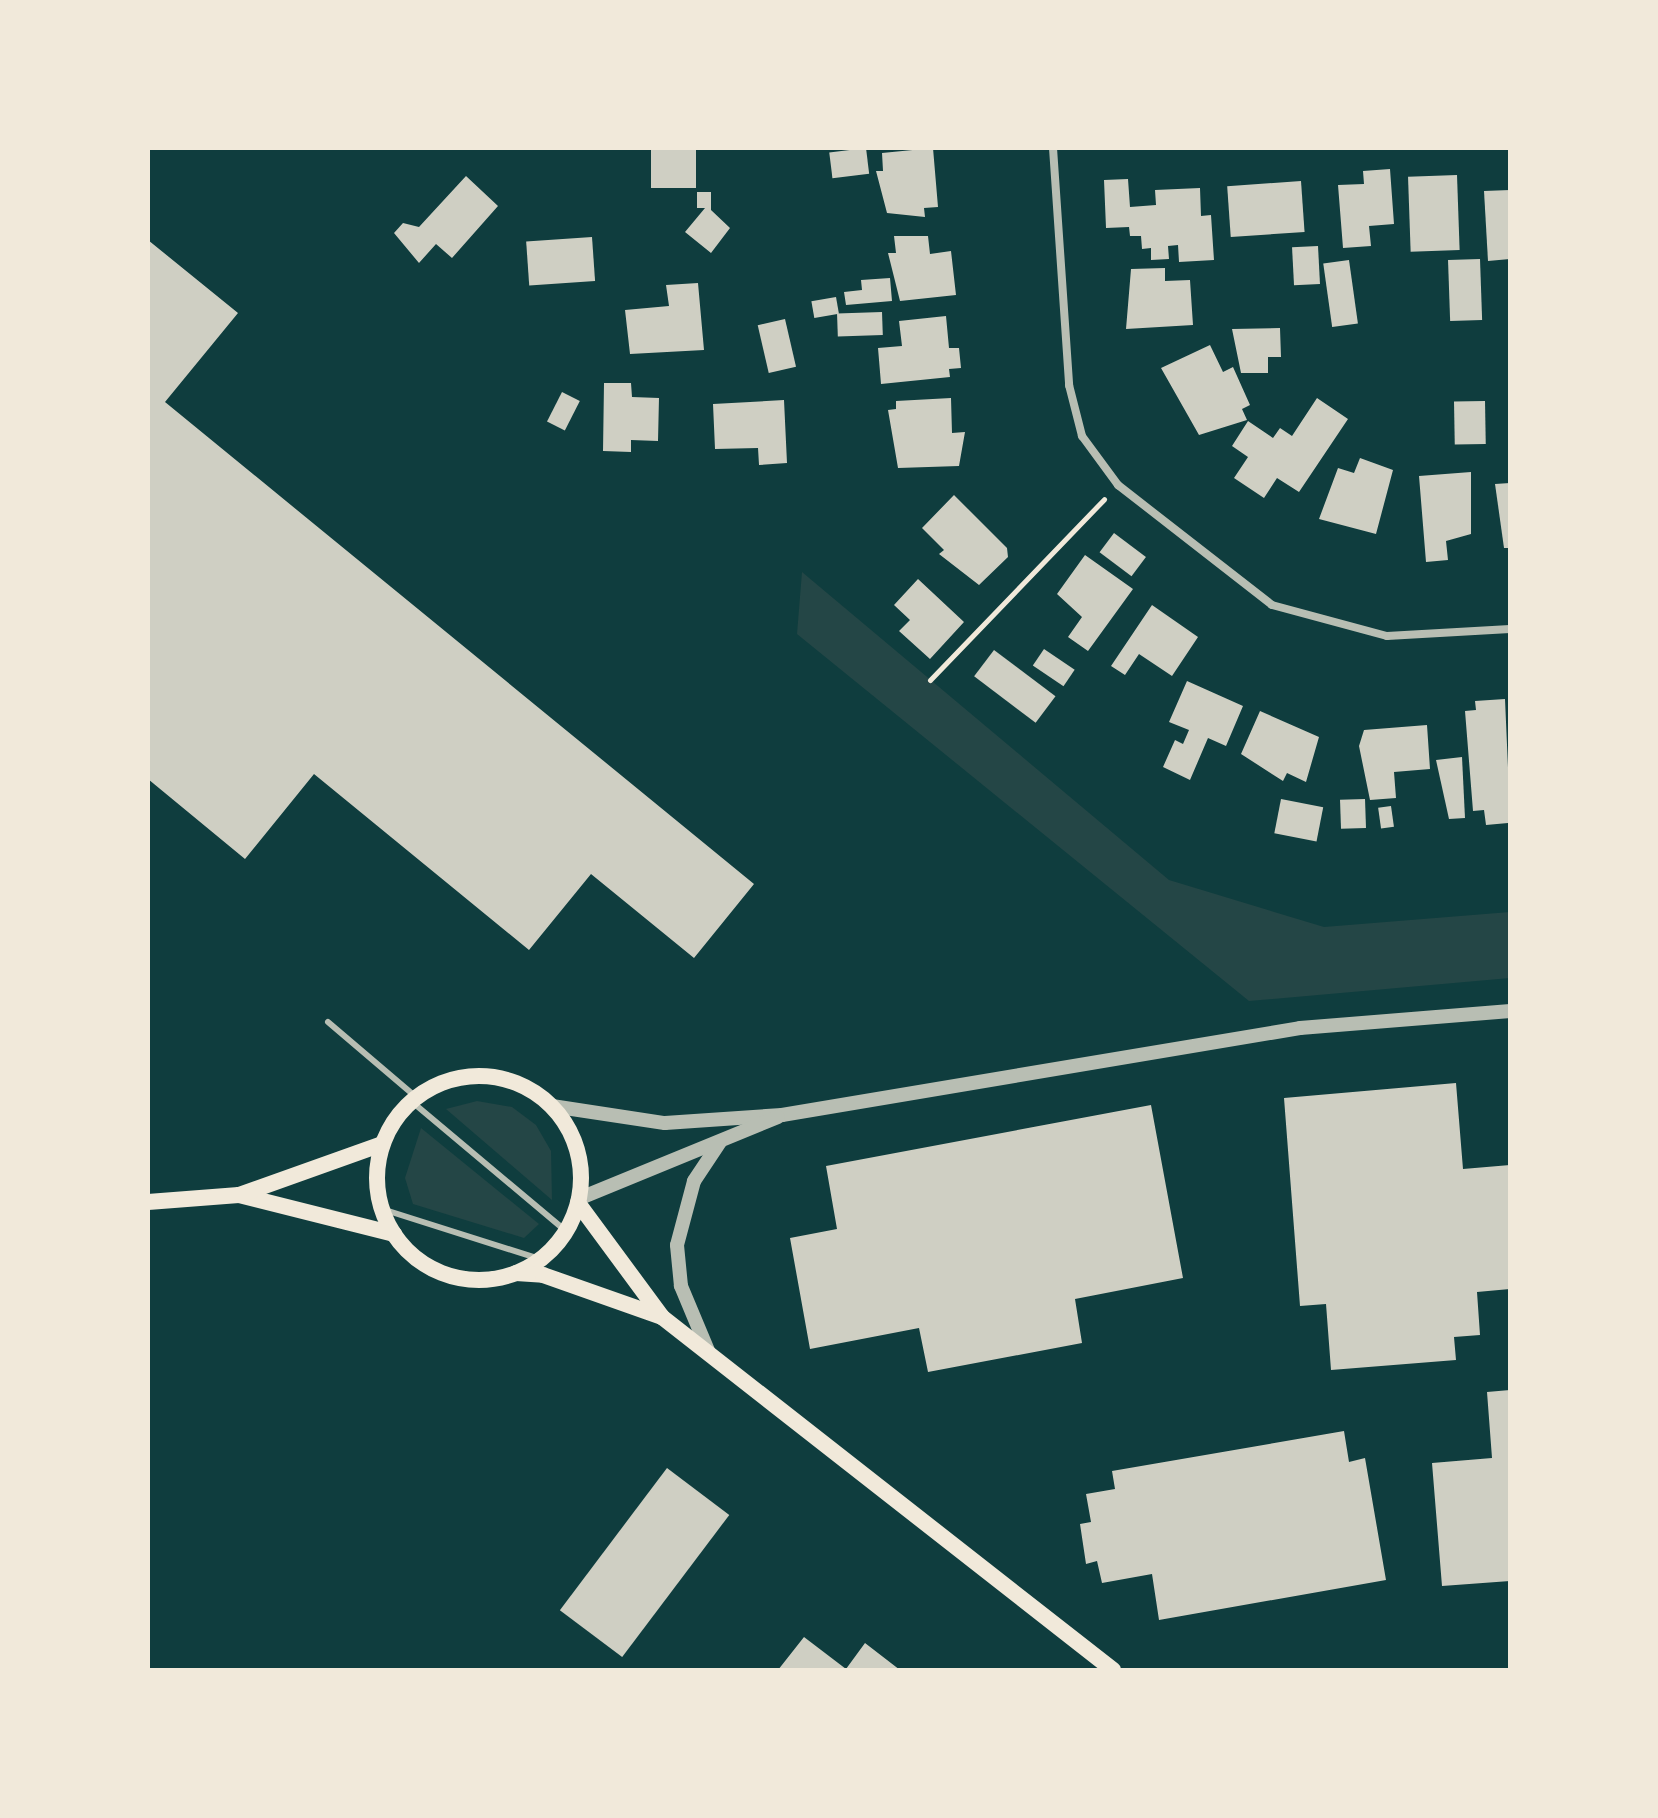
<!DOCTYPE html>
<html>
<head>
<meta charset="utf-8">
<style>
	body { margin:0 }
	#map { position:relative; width:1658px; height:1818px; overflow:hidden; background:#0f3d3e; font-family:Karla,sans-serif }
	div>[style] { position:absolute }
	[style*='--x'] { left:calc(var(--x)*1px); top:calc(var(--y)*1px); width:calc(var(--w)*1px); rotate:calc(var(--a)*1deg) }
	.green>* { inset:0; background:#244646 }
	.building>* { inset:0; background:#cfcfc3; transform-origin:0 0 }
	.path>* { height:5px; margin:-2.5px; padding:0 2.5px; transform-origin:2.5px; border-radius:2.5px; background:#f1e9da }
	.service>* { height:6px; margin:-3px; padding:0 3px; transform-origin:3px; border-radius:3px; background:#b8beb3 }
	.minor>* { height:8px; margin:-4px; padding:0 4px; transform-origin:4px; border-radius:4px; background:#b8beb3 }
	.tertiary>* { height:14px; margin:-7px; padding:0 7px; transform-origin:7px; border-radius:7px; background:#b8beb3 }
	.secondary>* { height:16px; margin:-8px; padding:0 8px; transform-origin:8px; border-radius:8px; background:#f1e9da }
	.secondary>.ring { margin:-8px; padding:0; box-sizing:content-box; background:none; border:16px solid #f1e9da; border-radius:50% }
	span { translate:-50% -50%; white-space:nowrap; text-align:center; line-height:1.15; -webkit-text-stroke:7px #f1e9da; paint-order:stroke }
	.frame { position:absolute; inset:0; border:150px solid #f1e9da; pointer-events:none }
</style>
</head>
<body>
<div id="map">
	<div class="green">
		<i style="clip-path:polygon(802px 572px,1169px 880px,1324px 927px,1510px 912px,1510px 978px,1249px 1001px,797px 634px)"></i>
		<i style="clip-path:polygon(477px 1101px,512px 1107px,536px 1125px,551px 1151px,552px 1200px,446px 1109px)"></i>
		<i style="clip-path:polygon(421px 1128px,539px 1224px,524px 1238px,413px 1204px,405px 1178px)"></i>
	</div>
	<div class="building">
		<i style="left:651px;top:148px;width:45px;height:40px"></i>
		<i style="left:866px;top:148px;width:26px;height:37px;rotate:83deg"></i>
		<i style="clip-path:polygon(933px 148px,938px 207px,924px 208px,925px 217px,887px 213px,876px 171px,883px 171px,882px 153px)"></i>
		<i style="clip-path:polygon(1390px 169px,1394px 224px,1369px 226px,1371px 246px,1343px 248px,1338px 185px,1364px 184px,1363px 171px)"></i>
		<i style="left:1457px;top:175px;width:75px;height:49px;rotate:88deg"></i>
		<i style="clip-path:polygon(466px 176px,498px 206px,452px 258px,436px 244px,419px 263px,394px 233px,403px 223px,419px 227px)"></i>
		<i style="clip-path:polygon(1128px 179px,1130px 207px,1156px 205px,1155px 190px,1200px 188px,1201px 216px,1211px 215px,1214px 260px,1179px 262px,1178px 245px,1168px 246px,1169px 259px,1151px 260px,1151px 248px,1142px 249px,1141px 236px,1130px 236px,1129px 227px,1106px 228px,1104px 180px)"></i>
		<i style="left:1301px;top:181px;width:51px;height:74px;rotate:86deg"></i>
		<i style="clip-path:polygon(1510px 190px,1510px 259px,1488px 261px,1484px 191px)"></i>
		<i style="clip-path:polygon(697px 192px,711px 192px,711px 210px,730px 228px,711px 253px,685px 232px,705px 208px,697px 208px)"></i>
		<i style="clip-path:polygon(894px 236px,928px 236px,930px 254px,951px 251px,956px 295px,900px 301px,888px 253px,896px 253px)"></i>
		<i style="left:592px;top:237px;width:44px;height:66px;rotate:86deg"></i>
		<i style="clip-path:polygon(148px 240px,238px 313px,165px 402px,754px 884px,694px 958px,591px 874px,529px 950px,314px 774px,245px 859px,148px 779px)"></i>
		<i style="left:1318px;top:246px;width:38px;height:26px;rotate:87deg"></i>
		<i style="left:1480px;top:259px;width:61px;height:32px;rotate:88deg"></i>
		<i style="left:1349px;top:260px;width:64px;height:26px;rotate:82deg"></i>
		<i style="clip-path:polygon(1165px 268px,1165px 281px,1190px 280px,1193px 325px,1126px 329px,1131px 269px)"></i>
		<i style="clip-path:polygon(890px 278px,892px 301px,846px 305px,844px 292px,862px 290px,861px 280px)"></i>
		<i style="clip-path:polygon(698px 283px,704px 350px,630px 354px,625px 310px,669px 306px,666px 285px)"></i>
		<i style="left:836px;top:297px;width:17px;height:25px;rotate:80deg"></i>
		<i style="left:882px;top:312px;width:23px;height:45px;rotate:88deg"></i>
		<i style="clip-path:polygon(946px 316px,949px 348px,959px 348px,961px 368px,949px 369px,950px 377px,881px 384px,878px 348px,902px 346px,899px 321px)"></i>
		<i style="left:785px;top:319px;width:49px;height:28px;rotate:77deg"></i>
		<i style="clip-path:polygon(1280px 328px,1281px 357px,1268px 357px,1268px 373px,1241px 373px,1232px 329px)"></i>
		<i style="clip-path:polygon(1210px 345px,1223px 372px,1233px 367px,1250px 405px,1242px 409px,1247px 420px,1199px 435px,1161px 368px)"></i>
		<i style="clip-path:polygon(604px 383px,631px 383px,632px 397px,659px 398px,658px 441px,631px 440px,631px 452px,603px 451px)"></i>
		<i style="left:562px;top:392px;width:20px;height:33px;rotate:27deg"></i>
		<i style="clip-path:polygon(951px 398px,952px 433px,965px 432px,959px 466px,898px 468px,888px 410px,896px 409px,896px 401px)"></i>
		<i style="clip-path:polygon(1317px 398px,1348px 419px,1299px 492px,1277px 478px,1264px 498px,1234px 478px,1248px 457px,1232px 446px,1248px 421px,1273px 438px,1280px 428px,1292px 436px)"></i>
		<i style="clip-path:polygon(784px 400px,787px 463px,759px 465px,758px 448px,715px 449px,713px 404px)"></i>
		<i style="left:1485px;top:401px;width:43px;height:31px;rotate:89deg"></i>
		<i style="clip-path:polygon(1360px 458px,1393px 470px,1376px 534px,1319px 519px,1338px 468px,1354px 473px)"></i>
		<i style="clip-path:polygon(1471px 472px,1471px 534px,1446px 541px,1448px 560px,1426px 562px,1419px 476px)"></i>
		<i style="clip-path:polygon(1510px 483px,1510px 548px,1504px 548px,1495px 484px)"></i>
		<i style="clip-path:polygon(954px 495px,1007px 548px,1008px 557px,979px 585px,939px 554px,944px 550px,922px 528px)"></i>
		<i style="left:1114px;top:533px;width:40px;height:24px;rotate:37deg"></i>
		<i style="clip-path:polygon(1085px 555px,1133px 589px,1088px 651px,1068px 637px,1082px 617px,1057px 594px)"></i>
		<i style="clip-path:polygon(918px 579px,964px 622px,930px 659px,899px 631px,910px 620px,894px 605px)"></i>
		<i style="clip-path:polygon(1152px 605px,1198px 637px,1172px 676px,1139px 654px,1125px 675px,1111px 666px)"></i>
		<i style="left:1044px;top:649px;width:37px;height:20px;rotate:34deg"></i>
		<i style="left:994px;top:650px;width:77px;height:33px;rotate:37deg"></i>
		<i style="clip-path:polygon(1187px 681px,1243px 706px,1226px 746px,1208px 738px,1190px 780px,1163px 767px,1175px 740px,1183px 744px,1189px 730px,1169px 722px)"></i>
		<i style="clip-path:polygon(1505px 699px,1510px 813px,1508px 823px,1486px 825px,1484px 810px,1473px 811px,1465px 711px,1476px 710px,1475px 701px)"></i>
		<i style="clip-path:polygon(1260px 711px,1319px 737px,1306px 782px,1287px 773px,1283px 781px,1241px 754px)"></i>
		<i style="clip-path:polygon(1427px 725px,1430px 769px,1394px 772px,1396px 798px,1370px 800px,1359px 746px,1364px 730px)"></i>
		<i style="clip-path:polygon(1462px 757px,1465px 818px,1449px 819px,1436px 760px)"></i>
		<i style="left:1281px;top:799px;width:43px;height:35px;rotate:11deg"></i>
		<i style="left:1365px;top:799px;width:29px;height:25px;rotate:88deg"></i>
		<i style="left:1391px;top:806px;width:21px;height:13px;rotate:82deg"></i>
		<i style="clip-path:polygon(1456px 1083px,1463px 1169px,1510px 1165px,1510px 1289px,1477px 1292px,1480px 1335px,1454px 1337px,1456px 1360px,1331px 1370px,1326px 1304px,1300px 1306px,1284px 1098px)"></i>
		<i style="clip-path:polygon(1151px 1105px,1183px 1278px,1075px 1299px,1082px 1343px,928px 1372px,919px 1328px,810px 1349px,790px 1238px,837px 1229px,826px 1166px)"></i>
		<i style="clip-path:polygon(1510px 1390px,1510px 1581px,1442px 1586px,1432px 1463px,1492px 1458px,1487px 1392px)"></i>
		<i style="clip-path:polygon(1344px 1431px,1349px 1462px,1365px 1458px,1386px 1580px,1159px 1620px,1152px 1574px,1102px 1583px,1097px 1561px,1086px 1564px,1080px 1524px,1091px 1522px,1086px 1494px,1115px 1489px,1112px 1471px)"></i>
		<i style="left:667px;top:1468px;width:78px;height:178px;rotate:37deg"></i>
		<i style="clip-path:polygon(804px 1637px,846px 1669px,865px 1643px,900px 1670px,778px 1670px)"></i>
	</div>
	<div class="path">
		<i style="--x:930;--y:680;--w:251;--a:-46.1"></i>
	</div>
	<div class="service">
		<i style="--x:328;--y:1022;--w:116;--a:40.4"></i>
		<i style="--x:411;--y:1101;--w:202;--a:40"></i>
		<i style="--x:382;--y:1209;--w:166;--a:17.6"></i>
	</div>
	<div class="minor">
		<i style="--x:1053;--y:148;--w:238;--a:86.1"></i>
		<i style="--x:1069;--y:385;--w:53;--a:75.7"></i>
		<i style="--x:1082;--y:436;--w:61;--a:53.7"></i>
		<i style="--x:1118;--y:485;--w:195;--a:37.9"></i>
		<i style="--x:1272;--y:605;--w:119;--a:15.1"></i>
		<i style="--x:1387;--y:636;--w:123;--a:-3.3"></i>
	</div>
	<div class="tertiary">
		<i style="--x:552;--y:1106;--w:114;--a:8.6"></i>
		<i style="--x:665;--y:1123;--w:117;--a:-3.9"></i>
		<i style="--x:782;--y:1115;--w:525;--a:-9.53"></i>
		<i style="--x:1300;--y:1028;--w:211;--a:-4.6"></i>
		<i style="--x:578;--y:1199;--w:216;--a:-22.3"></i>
		<i style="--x:709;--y:1353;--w:73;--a:-112.7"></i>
		<i style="--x:681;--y:1286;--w:41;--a:-95.6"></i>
		<i style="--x:677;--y:1245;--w:66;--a:-75.1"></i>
		<i style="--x:694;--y:1181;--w:47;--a:-56.3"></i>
	</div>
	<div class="secondary">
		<i class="ring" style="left:377px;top:1076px;width:188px;height:188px"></i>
		<i style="--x:239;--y:1195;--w:160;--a:14.1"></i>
		<i style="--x:148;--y:1202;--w:91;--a:-4.4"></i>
		<i style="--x:239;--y:1195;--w:152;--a:-19.6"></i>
		<i style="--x:578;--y:1203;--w:142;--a:53.6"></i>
		<i style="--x:662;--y:1317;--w:573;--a:38.05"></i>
		<i style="--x:516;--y:1273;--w:27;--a:4"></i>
		<i style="--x:543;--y:1275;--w:126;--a:19.4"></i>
	</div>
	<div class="frame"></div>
</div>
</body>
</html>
